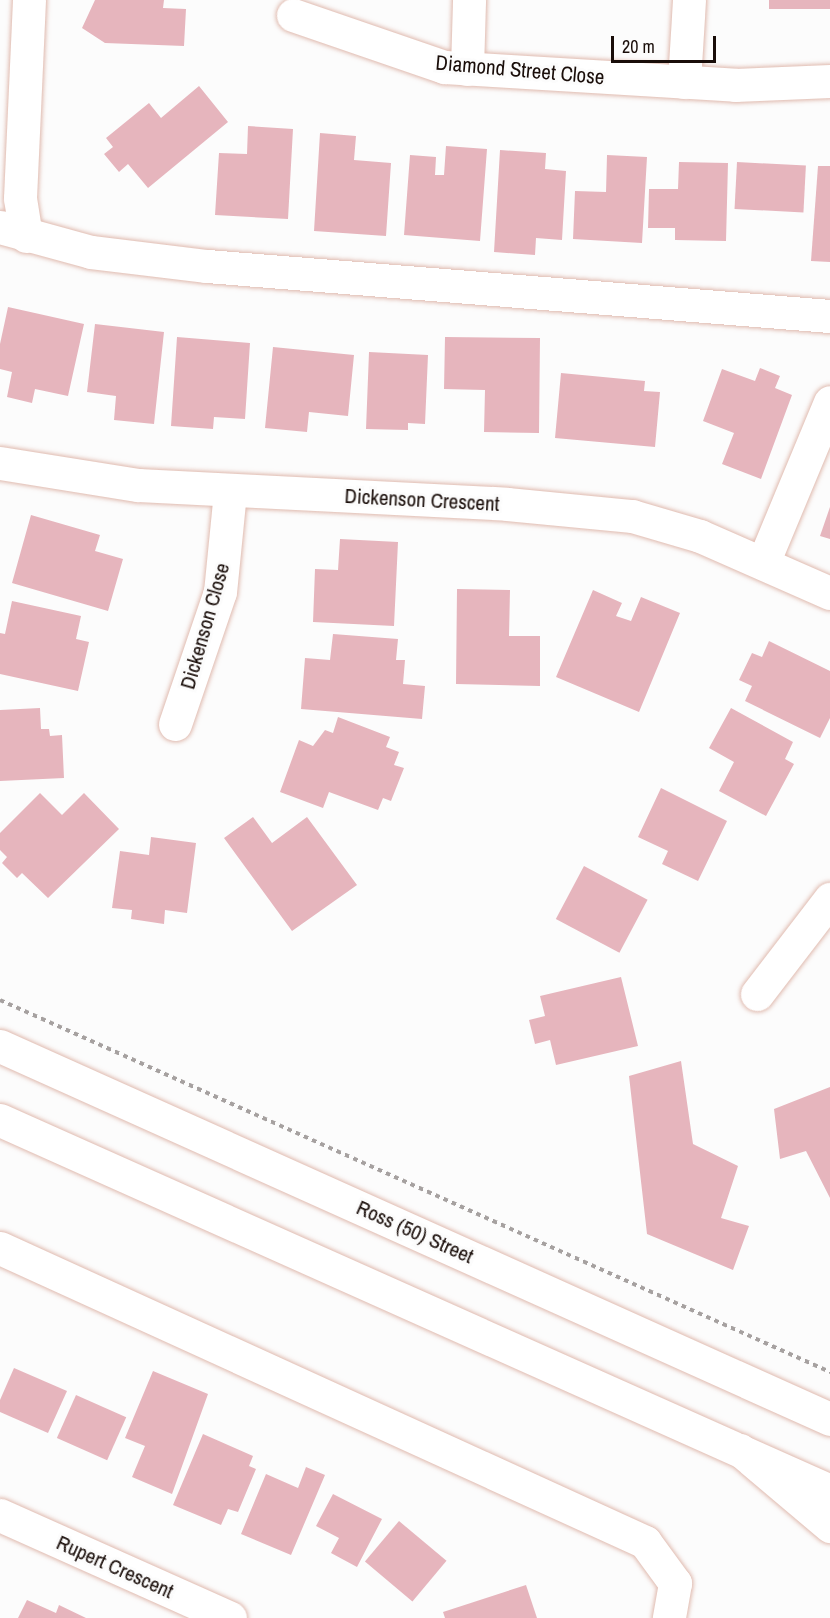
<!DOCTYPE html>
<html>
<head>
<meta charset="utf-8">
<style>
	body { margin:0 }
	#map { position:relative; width:830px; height:1618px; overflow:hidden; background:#fcfcfc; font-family:"Archivo Narrow",sans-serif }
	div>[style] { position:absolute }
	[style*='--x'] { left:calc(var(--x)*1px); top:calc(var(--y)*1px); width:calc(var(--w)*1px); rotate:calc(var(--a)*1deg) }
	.building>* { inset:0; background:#e6b5bd; transform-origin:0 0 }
	.path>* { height:4px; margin-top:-2px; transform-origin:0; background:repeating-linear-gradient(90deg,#a6a1a0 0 4.5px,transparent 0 9px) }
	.roads { filter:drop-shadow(0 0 2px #e0bbb0) drop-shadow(0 0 2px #e0bbb0) }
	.minor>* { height:33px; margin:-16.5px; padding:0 16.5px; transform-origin:16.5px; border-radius:16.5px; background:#fff }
	.major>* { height:33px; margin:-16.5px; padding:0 16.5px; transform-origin:16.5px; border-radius:16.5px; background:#fff }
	span { translate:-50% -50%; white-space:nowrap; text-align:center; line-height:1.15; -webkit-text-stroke:6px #fcfcfc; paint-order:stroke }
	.street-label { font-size:21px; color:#190d09 }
	.scale { position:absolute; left:611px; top:36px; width:105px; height:27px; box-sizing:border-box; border:3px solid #190d09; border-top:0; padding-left:8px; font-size:18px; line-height:21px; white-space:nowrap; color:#190d09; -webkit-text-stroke:4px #fcfcfc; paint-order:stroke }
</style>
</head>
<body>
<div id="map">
	<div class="building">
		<i style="clip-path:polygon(95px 0,164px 0,163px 8px,186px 9px,184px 46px,105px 43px,82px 28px)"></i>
		<i style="left:769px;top:0;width:61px;height:9px"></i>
		<i style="clip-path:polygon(199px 86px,228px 122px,148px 188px,128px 164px,119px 172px,104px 154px,113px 147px,106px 138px,149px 103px,161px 118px)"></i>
		<i style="clip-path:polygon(248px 126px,293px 129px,288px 219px,215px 215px,219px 153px,247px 154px)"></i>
		<i style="clip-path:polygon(320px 133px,356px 136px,354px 160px,391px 163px,386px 236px,314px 231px)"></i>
		<i style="clip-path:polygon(446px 146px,487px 149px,480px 241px,404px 235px,410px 155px,436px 157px,435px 175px,444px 175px)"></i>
		<i style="clip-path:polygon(500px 150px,546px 153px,545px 169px,566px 171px,562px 240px,536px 238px,535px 255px,494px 252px)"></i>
		<i style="clip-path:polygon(607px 155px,647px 157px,642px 243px,573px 239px,575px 191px,606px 192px)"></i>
		<i style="clip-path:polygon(679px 162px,728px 163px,726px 241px,675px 240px,675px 228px,648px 228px,649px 189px,678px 189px)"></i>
		<i style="left:737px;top:162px;width:69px;height:47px;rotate:3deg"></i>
		<i style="clip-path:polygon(818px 166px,830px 166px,830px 262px,811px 261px)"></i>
		<i style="clip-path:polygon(8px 307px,84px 324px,68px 396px,35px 389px,32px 403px,7px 397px,12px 372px,0 369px,0 344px)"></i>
		<i style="clip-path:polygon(95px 324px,164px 332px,154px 424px,114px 420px,116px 396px,87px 392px)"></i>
		<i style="clip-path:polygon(177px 337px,250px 343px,245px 419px,214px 417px,213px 429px,171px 426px)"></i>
		<i style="clip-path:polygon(445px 337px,540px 338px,539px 433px,484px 432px,485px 390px,444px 389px)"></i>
		<i style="clip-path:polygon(273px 347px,354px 355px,348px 416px,309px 412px,307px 432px,265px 428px)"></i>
		<i style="clip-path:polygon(369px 352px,428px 355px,425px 424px,408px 423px,408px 430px,366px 429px)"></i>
		<i style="clip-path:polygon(760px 368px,780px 376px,775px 388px,792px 395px,761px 479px,722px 464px,734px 433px,703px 421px,722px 369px,755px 381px)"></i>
		<i style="clip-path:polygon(561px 373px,645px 381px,644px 391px,660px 392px,655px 447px,555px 438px)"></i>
		<i style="clip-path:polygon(830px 507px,830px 539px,820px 536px)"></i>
		<i style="clip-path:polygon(31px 515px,100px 535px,95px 551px,123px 559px,108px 611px,12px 583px)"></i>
		<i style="clip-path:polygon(340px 539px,398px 542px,394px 626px,313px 622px,315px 569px,338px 570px)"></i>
		<i style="clip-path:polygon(457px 589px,510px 590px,509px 636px,540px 636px,540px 686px,456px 684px)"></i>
		<i style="clip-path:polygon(593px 590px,622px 603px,616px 616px,631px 621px,641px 597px,680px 613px,639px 712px,556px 677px)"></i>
		<i style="clip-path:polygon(12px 601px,81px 616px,76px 639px,89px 642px,78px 691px,0 674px,0 633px,5px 634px)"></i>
		<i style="clip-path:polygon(333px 634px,398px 639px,396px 660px,405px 660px,403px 684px,425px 686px,422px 719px,301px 709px,305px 658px,330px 660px)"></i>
		<i style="clip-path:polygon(769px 641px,830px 671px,830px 718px,820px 738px,745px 701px,752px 686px,739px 680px,752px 653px,762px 657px)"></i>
		<i style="clip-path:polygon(40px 708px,41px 729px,49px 729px,50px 736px,62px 735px,64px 778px,0 781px,0 710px)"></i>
		<i style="clip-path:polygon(731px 708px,793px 742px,785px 759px,794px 764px,766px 816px,719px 791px,734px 762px,709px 748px)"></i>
		<i style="clip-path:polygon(338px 717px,390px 737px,386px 747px,399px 752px,394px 765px,404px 768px,391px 801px,383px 798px,378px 810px,329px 792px,323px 808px,280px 792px,299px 740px,313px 746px,325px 730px,333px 733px)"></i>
		<i style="clip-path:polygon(661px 788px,727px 821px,698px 881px,662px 864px,668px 851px,638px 837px)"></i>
		<i style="clip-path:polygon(40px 793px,62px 815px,84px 793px,119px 829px,48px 898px,22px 873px,17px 878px,2px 863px,7px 857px,0 850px,0 833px)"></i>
		<i style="clip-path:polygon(253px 817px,272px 843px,307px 817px,357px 885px,292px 931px,224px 838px)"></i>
		<i style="clip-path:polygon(151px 837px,196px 843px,187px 913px,165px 910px,164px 924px,131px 919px,132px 910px,112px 908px,120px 851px,149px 855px)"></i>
		<i style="left:584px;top:866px;width:72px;height:60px;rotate:28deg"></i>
		<i style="clip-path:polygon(621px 977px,638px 1046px,556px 1065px,550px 1040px,535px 1044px,529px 1020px,545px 1016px,540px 996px)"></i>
		<i style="clip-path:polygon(681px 1061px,693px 1144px,738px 1166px,721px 1218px,749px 1226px,733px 1270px,647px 1234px,629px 1076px)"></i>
		<i style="clip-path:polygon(830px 1087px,830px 1198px,806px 1151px,780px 1159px,774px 1109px)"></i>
		<i style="clip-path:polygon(14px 1368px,67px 1391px,48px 1433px,0 1412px,0 1400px)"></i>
		<i style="clip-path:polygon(153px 1371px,208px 1394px,172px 1494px,132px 1477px,145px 1446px,125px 1438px)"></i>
		<i style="left:76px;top:1395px;width:55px;height:47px;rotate:24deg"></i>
		<i style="clip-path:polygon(203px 1434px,253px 1456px,249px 1466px,256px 1469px,238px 1512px,228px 1509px,221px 1525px,173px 1505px)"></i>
		<i style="clip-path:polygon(306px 1467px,325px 1475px,291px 1555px,241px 1534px,266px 1474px,298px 1488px)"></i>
		<i style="clip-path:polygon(333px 1494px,382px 1519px,357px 1567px,331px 1553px,339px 1538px,316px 1526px)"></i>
		<i style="left:399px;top:1521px;width:62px;height:53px;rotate:40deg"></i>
		<i style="clip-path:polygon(526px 1585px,537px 1618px,445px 1618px,443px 1612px)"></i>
		<i style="clip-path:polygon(27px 1600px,56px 1613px,59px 1605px,86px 1618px,18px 1618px)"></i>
	</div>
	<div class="path">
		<i style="--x:0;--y:1000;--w:910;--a:24.14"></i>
	</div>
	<div class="roads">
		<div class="minor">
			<i style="--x:293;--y:15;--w:160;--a:19"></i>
			<i style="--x:444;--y:67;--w:292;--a:3.5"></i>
			<i style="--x:735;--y:85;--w:95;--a:-2.4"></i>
			<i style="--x:467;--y:69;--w:69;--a:-88.3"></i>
			<i style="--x:684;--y:82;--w:82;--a:-86.5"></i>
			<i style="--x:0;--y:227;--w:94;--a:15.4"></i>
			<i style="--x:91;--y:252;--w:117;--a:6.9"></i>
			<i style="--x:207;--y:266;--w:625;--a:4.59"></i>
			<i style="--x:26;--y:236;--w:38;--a:-99"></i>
			<i style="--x:20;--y:198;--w:198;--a:-87.4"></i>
			<i style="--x:0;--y:463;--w:140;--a:9.1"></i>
			<i style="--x:138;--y:485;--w:369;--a:2.9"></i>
			<i style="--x:507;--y:504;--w:126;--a:5.5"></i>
			<i style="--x:632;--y:516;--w:71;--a:16.4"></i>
			<i style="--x:700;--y:536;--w:142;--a:23.7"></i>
			<i style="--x:763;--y:563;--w:174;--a:-67.4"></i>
			<i style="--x:175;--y:724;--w:139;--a:-71.2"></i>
			<i style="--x:220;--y:592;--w:101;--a:-84.3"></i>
			<i style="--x:757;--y:994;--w:120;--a:-52.5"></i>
			<i style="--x:0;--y:1046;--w:910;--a:24.2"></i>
			<i style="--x:0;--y:1120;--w:909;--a:24.08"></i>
			<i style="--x:0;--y:1248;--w:709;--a:24.5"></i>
			<i style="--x:645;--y:1542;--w:51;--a:53.8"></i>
			<i style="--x:675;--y:1583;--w:36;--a:100"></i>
			<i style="--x:0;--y:1515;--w:252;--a:24.1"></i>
		</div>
		<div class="major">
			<i style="--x:740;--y:1450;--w:118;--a:40.2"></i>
		</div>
	</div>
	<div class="street-label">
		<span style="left:520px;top:70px;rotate:5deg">Diamond Street Close</span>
		<span style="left:422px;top:500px;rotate:3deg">Dickenson Crescent</span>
		<span style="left:205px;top:626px;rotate:-74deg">Dickenson Close</span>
		<span style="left:415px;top:1232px;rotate:24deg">Ross (50) Street</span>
		<span style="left:115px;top:1567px;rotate:24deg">Rupert Crescent</span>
	</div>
	<div class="scale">20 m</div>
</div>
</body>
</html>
